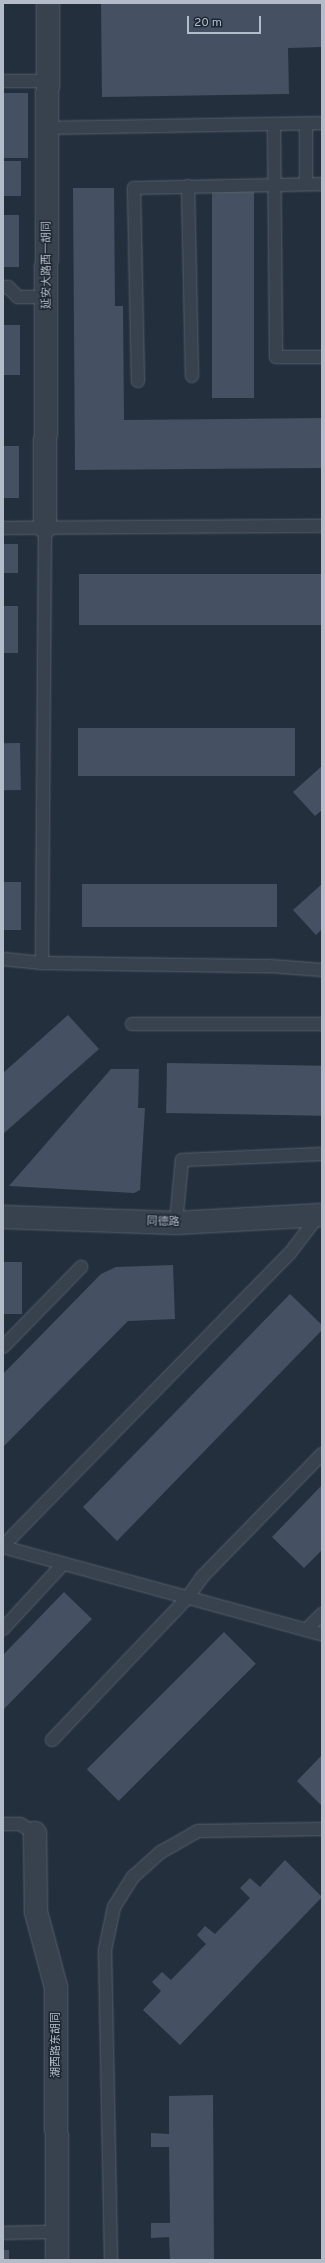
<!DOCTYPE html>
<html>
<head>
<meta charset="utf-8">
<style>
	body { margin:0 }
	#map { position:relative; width:325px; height:2263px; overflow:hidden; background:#242f3e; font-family:Overpass,"Noto Sans SC",sans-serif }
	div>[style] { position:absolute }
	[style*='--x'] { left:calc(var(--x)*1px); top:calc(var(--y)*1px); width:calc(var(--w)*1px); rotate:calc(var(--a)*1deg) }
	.building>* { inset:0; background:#455162; transform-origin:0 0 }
	.roads { filter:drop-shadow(0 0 1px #565f6c) drop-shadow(0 0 1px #565f6c) }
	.service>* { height:12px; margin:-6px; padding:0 6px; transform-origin:6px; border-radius:6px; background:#38414e }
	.minor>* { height:22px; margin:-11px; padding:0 11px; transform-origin:11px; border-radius:11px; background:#38414e }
	.tertiary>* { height:22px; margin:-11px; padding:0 11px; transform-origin:11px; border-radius:11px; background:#38414e }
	span { translate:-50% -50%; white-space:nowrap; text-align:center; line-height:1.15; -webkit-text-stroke:3px #1d2633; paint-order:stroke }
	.street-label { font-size:11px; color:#b4bcc9 }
	.frame { position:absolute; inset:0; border:4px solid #b4bcc9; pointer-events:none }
	.scale { position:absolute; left:187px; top:16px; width:74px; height:18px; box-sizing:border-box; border:2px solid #b4bcc9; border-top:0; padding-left:5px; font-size:12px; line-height:14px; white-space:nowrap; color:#b4bcc9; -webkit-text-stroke:3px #1d2633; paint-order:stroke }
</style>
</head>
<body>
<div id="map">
	<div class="building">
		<i style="clip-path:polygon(101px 3px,322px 3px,322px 47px,288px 48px,289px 94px,102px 97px)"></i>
		<i style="left:3px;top:93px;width:25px;height:65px"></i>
		<i style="left:3px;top:161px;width:18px;height:35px"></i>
		<i style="clip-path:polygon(73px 188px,114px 188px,115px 306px,123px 306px,124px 420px,322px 418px,322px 468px,75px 470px)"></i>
		<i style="left:212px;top:191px;width:42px;height:207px"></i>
		<i style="left:3px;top:215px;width:16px;height:52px"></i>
		<i style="left:3px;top:325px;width:17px;height:50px"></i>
		<i style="left:3px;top:446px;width:16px;height:52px"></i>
		<i style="left:18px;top:544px;width:29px;height:15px;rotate:90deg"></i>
		<i style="left:322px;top:574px;width:51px;height:243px;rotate:90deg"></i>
		<i style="left:3px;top:606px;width:15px;height:47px"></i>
		<i style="left:295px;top:728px;width:48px;height:217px;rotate:90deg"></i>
		<i style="left:20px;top:743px;width:47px;height:17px;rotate:89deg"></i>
		<i style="clip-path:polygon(322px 766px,322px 810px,315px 816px,293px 792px)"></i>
		<i style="left:3px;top:882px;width:18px;height:48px"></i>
		<i style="left:277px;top:884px;width:43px;height:195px;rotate:90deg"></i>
		<i style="clip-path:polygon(322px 884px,322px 929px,316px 935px,293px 910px)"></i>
		<i style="clip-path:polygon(68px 1015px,99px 1049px,3px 1134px,3px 1073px)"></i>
		<i style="left:167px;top:1063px;width:155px;height:50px;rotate:1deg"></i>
		<i style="clip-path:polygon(111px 1069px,139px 1069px,138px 1108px,145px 1108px,140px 1190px,134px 1193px,9px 1186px)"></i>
		<i style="left:3px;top:1262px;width:19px;height:52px"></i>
		<i style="clip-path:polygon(173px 1265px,175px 1319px,128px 1321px,3px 1447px,3px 1374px,101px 1274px,116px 1267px)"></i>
		<i style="clip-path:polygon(290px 1294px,322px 1325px,322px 1330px,117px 1541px,83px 1507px)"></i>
		<i style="clip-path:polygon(322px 1485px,322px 1550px,304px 1568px,272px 1537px)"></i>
		<i style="clip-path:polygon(64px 1592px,92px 1619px,3px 1710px,3px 1655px)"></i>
		<i style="left:224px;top:1632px;width:45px;height:194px;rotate:45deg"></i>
		<i style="clip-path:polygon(322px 1755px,322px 1806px,297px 1781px)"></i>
		<i style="clip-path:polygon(285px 1860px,322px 1897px,180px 2045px,143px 2010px,161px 1991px,152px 1982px,162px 1972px,171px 1980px,206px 1944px,197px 1935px,205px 1926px,215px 1934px,250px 1898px,240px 1888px,250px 1878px,260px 1887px)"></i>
		<i style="clip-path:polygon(213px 2095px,214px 2260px,170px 2260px,169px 2237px,151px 2238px,151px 2223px,170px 2223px,169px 2147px,151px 2147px,151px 2133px,169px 2134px,169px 2096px)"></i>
		<i style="left:3px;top:2250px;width:6px;height:10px"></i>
	</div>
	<div class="roads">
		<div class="service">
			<i style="--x:3;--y:81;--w:45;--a:0"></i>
			<i style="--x:274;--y:124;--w:233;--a:89.5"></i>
			<i style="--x:276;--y:357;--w:46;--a:0"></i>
			<i style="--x:306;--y:124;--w:60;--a:90"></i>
			<i style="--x:48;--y:128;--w:274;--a:-1"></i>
			<i style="--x:188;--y:186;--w:190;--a:88.8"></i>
			<i style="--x:3;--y:287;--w:5;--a:0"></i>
			<i style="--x:8;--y:287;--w:14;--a:45"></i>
			<i style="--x:18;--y:297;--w:29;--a:0"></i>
			<i style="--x:138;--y:381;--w:193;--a:-91.2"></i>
			<i style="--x:134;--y:188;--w:188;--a:-1.2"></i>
			<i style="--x:45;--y:527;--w:436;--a:90.4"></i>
			<i style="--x:42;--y:963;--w:228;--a:0.8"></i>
			<i style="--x:270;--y:966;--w:52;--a:4.4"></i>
			<i style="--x:3;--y:528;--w:319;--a:-0.4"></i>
			<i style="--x:3;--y:959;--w:39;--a:6"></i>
			<i style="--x:132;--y:1024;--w:190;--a:0"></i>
			<i style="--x:176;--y:1223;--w:63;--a:-84.6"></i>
			<i style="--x:182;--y:1160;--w:140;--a:-2.5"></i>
			<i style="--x:3;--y:1347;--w:112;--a:-45.7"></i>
			<i style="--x:3;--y:1546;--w:410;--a:-45.6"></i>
			<i style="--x:290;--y:1253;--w:46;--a:-52.9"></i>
			<i style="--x:3;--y:1547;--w:331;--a:15.3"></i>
			<i style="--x:3;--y:1629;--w:87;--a:-47.3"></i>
			<i style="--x:306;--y:1630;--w:23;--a:-45"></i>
			<i style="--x:52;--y:1740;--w:196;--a:-46.4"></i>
			<i style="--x:187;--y:1598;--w:26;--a:-54"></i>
			<i style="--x:202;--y:1577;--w:172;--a:-45.7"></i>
			<i style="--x:3;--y:1824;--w:17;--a:0"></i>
			<i style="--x:20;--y:1824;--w:17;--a:31"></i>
			<i style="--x:3;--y:2233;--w:54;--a:-1.1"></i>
			<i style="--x:111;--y:2260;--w:310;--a:-91.1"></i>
			<i style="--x:105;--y:1950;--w:44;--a:-78.2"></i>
			<i style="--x:114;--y:1907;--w:36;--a:-58"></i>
			<i style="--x:133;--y:1877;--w:38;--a:-42"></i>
			<i style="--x:161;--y:1852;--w:43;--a:-29.6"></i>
			<i style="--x:198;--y:1831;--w:124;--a:-0.9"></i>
		</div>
		<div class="minor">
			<i style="--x:45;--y:527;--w:524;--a:-89.67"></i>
			<i style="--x:35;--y:1833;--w:79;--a:89.3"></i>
			<i style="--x:36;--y:1912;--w:78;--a:75.1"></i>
			<i style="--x:56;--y:1987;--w:273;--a:89.8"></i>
		</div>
		<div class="tertiary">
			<i style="--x:3;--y:1217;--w:173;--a:2"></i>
			<i style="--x:176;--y:1223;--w:146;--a:-3.1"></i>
		</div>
	</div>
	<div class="street-label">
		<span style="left:47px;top:265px;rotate:-90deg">延安大路西一胡同</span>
		<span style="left:163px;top:1222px;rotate:1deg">同德路</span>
		<span style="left:56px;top:2045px;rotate:-90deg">湖西路东胡同</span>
	</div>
	<div class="frame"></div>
	<div class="scale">20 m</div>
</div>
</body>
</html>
